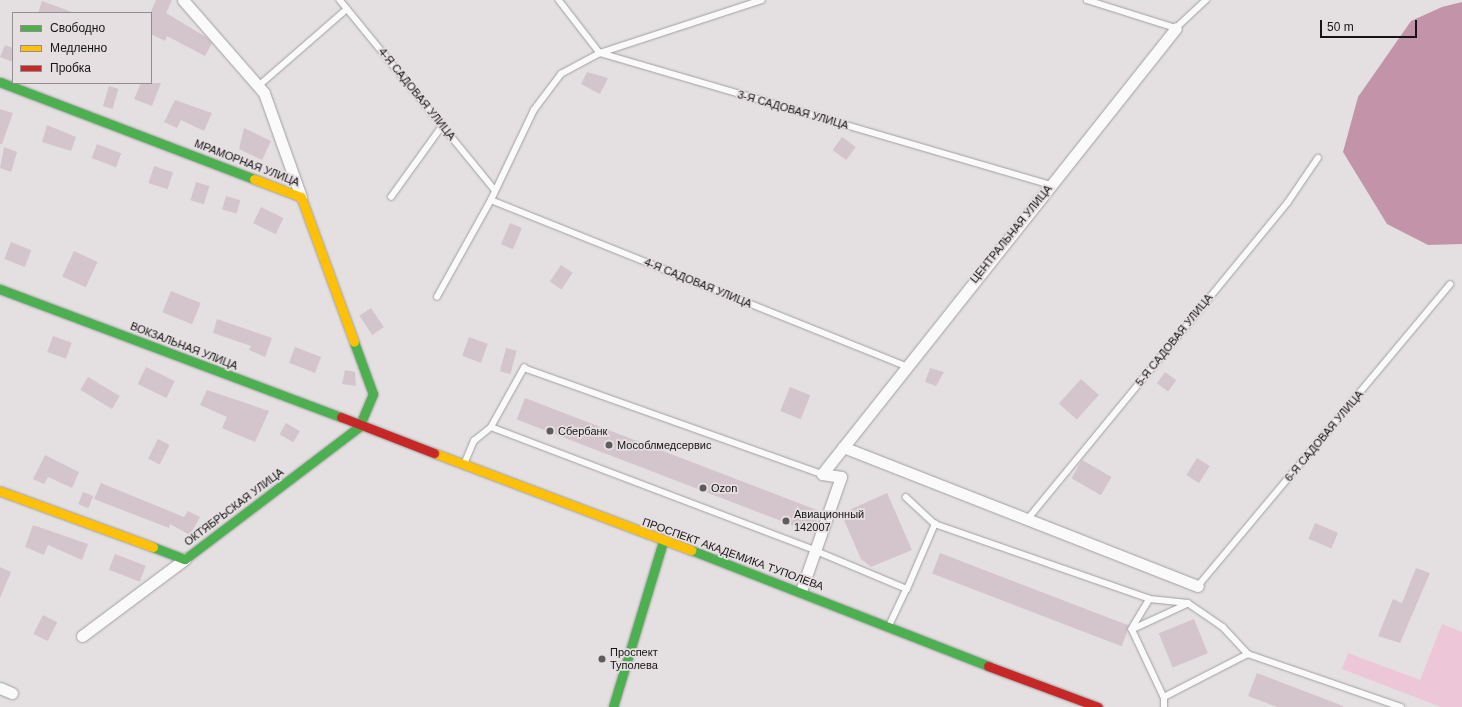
<!DOCTYPE html>
<html>
<head>
<meta charset="utf-8">
<style>
	body { margin:0 }
	#map { position:relative; width:1462px; height:707px; overflow:hidden; background:#e4e0e2; font-family:Arial,sans-serif }
	div>[style] { position:absolute }
	[style*='--x'] { left:calc(var(--x)*1px); top:calc(var(--y)*1px); width:calc(var(--w)*1px); rotate:calc(var(--a)*1deg) }
	.green>* { inset:0; background:#edc7d8 }
	.water>* { inset:0; background:#c293a9 }
	.building>* { inset:0; background:#d4c4cb; transform-origin:0 0 }
	.roads { filter:drop-shadow(0 0 1px #a19f9f) drop-shadow(0 0 1px #a19f9f) }
	.lane>* { height:5.5px; margin:-2.75px; padding:0 2.75px; transform-origin:2.75px; border-radius:2.75px; background:#fbfafb }
	.street>* { height:11px; margin:-5.5px; padding:0 5.5px; transform-origin:5.5px; border-radius:5.5px; background:#fbfafb }
	.fast>* { height:9px; margin:-4.5px; padding:0 4.5px; transform-origin:4.5px; border-radius:4.5px; background:#4caf50 }
	.slow>* { height:9px; margin:-4.5px; padding:0 4.5px; transform-origin:4.5px; border-radius:4.5px; background:#ffc107 }
	.jam>* { height:9px; margin:-4.5px; padding:0 4.5px; transform-origin:4.5px; border-radius:4.5px; background:#c62828 }
	.dots>* { width:11px; height:11px; translate:-50% -50%; box-sizing:border-box; border:2px solid #e5dfe1; border-radius:50% }
	span { translate:-50% -50%; white-space:nowrap; text-align:center; line-height:1.15; -webkit-text-stroke:3.5px #e5dfe1; paint-order:stroke }
	.street-label { font-size:11px; color:#161415 }
	.poi-label { font-size:11px; color:#161415 }
	.left { translate:0 -50%; text-align:left }
	.legend { position:absolute; left:12px; top:12px; width:140px; height:72px; box-sizing:border-box; background:#e5dfe1; border:1px solid #928e8f; margin:0; padding:5px 7px; list-style:none; font-size:12px; color:#161415 }
	.legend li { display:flex; align-items:center; gap:8px; height:20px }
	.legend b { width:20px; border:1px solid #928e8f }
	.scale { position:absolute; left:1320px; top:20px; width:97px; height:18px; box-sizing:border-box; border:2px solid #161415; border-top:0; padding-left:5px; font-size:12px; line-height:14px; white-space:nowrap; color:#161415; -webkit-text-stroke:3px #e5dfe1; paint-order:stroke }
</style>
</head>
<body>
<div id="map">
	<div class="green">
		<i style="clip-path:polygon(1442px 624px,1462px 632px,1462px 707px,1441px 707px,1342px 669px,1348px 653px,1420px 680px)"></i>
	</div>
	<div class="water">
		<i style="clip-path:polygon(1462px 2px,1462px 244px,1428px 245px,1387px 224px,1343px 152px,1358px 97px,1411px 21px,1442px 7px)"></i>
	</div>
	<div class="building">
		<i style="clip-path:polygon(156px 0,172px 0,166px 13px,206px 37px,212px 43px,205px 56px,167px 36px,165px 41px,151px 34px,151px 11px)"></i>
		<i style="clip-path:polygon(42px 1px,72px 12px,72px 13px,38px 13px)"></i>
		<i style="clip-path:polygon(5px 45px,13px 48px,13px 62px,0 57px)"></i>
		<i style="clip-path:polygon(587px 72px,608px 78px,600px 94px,581px 84px)"></i>
		<i style="clip-path:polygon(141px 83px,161px 83px,152px 106px,134px 99px)"></i>
		<i style="left:109px;top:86px;width:10px;height:21px;rotate:17deg"></i>
		<i style="clip-path:polygon(175px 100px,212px 113px,204px 131px,181px 120px,177px 128px,164px 122px)"></i>
		<i style="clip-path:polygon(0 109px,13px 113px,2px 144px,0 144px)"></i>
		<i style="clip-path:polygon(47px 125px,76px 137px,71px 151px,42px 142px)"></i>
		<i style="clip-path:polygon(244px 128px,271px 141px,262px 160px,239px 149px)"></i>
		<i style="left:842px;top:137px;width:17px;height:16px;rotate:36deg"></i>
		<i style="left:97px;top:144px;width:26px;height:15px;rotate:21deg"></i>
		<i style="clip-path:polygon(4px 147px,17px 152px,11px 172px,0 168px)"></i>
		<i style="left:154px;top:166px;width:20px;height:18px;rotate:18deg"></i>
		<i style="left:196px;top:182px;width:14px;height:19px;rotate:17deg"></i>
		<i style="left:226px;top:196px;width:15px;height:14px;rotate:16deg"></i>
		<i style="left:261px;top:207px;width:25px;height:18px;rotate:26deg"></i>
		<i style="left:510px;top:223px;width:13px;height:23px;rotate:23deg"></i>
		<i style="left:11px;top:242px;width:22px;height:18px;rotate:22deg"></i>
		<i style="left:74px;top:251px;width:26px;height:28px;rotate:25deg"></i>
		<i style="left:561px;top:265px;width:14px;height:20px;rotate:34deg"></i>
		<i style="left:171px;top:291px;width:32px;height:23px;rotate:22deg"></i>
		<i style="left:371px;top:308px;width:23px;height:14px;rotate:56deg"></i>
		<i style="clip-path:polygon(217px 319px,272px 338px,265px 357px,249px 350px,251px 346px,213px 333px)"></i>
		<i style="left:53px;top:336px;width:20px;height:17px;rotate:20deg"></i>
		<i style="left:469px;top:337px;width:20px;height:20px;rotate:20deg"></i>
		<i style="left:295px;top:347px;width:28px;height:17px;rotate:21deg"></i>
		<i style="left:506px;top:348px;width:11px;height:24px;rotate:15deg"></i>
		<i style="left:146px;top:367px;width:32px;height:19px;rotate:26deg"></i>
		<i style="clip-path:polygon(930px 368px,944px 372px,936px 386px,925px 382px)"></i>
		<i style="clip-path:polygon(345px 370px,355px 372px,356px 386px,342px 384px)"></i>
		<i style="left:1165px;top:372px;width:14px;height:14px;rotate:36deg"></i>
		<i style="left:88px;top:377px;width:37px;height:15px;rotate:31deg"></i>
		<i style="left:1081px;top:379px;width:24px;height:33px;rotate:42deg"></i>
		<i style="left:790px;top:387px;width:22px;height:26px;rotate:22deg"></i>
		<i style="clip-path:polygon(207px 390px,269px 411px,255px 442px,222px 428px,227px 417px,200px 405px)"></i>
		<i style="left:525px;top:398px;width:316px;height:23px;rotate:21deg"></i>
		<i style="left:286px;top:423px;width:16px;height:13px;rotate:30deg"></i>
		<i style="left:158px;top:439px;width:13px;height:22px;rotate:27deg"></i>
		<i style="clip-path:polygon(45px 455px,79px 472px,72px 488px,48px 477px,44px 484px,33px 479px)"></i>
		<i style="left:1197px;top:458px;width:15px;height:20px;rotate:32deg"></i>
		<i style="left:1082px;top:460px;width:34px;height:21px;rotate:30deg"></i>
		<i style="clip-path:polygon(101px 483px,184px 517px,188px 511px,200px 517px,190px 535px,170px 524px,169px 528px,94px 499px)"></i>
		<i style="left:83px;top:492px;width:11px;height:13px;rotate:22deg"></i>
		<i style="clip-path:polygon(887px 493px,912px 550px,871px 567px,861px 559px,843px 518px,847px 511px)"></i>
		<i style="left:1315px;top:523px;width:25px;height:17px;rotate:23deg"></i>
		<i style="clip-path:polygon(33px 525px,88px 544px,82px 560px,48px 545px,44px 555px,25px 547px)"></i>
		<i style="left:940px;top:553px;width:203px;height:22px;rotate:21deg"></i>
		<i style="left:115px;top:554px;width:33px;height:17px;rotate:21deg"></i>
		<i style="clip-path:polygon(0 567px,11px 572px,0 598px)"></i>
		<i style="clip-path:polygon(1416px 568px,1430px 573px,1400px 643px,1378px 636px,1393px 599px,1402px 603px)"></i>
		<i style="left:43px;top:615px;width:16px;height:21px;rotate:27deg"></i>
		<i style="left:1194px;top:619px;width:37px;height:38px;rotate:68deg"></i>
		<i style="clip-path:polygon(1257px 673px,1343px 706px,1343px 707px,1277px 707px,1248px 696px)"></i>
	</div>
	<div class="roads">
		<div class="lane">
			<i style="--x:340;--y:0;--w:244;--a:50.8"></i>
			<i style="--x:559;--y:0;--w:67;--a:52.3"></i>
			<i style="--x:600;--y:53;--w:469;--a:16.3"></i>
			<i style="--x:1087;--y:0;--w:93;--a:17.5"></i>
			<i style="--x:1176;--y:28;--w:41;--a:-43"></i>
			<i style="--x:263;--y:82;--w:111;--a:-41"></i>
			<i style="--x:391;--y:197;--w:89;--a:-54.2"></i>
			<i style="--x:491;--y:200;--w:447;--a:21.8"></i>
			<i style="--x:437;--y:297;--w:111;--a:-60.9"></i>
			<i style="--x:491;--y:200;--w:100;--a:-64.5"></i>
			<i style="--x:534;--y:110;--w:45;--a:-53.1"></i>
			<i style="--x:561;--y:74;--w:44;--a:-28.3"></i>
			<i style="--x:600;--y:53;--w:170;--a:-18.1"></i>
			<i style="--x:491;--y:427;--w:346;--a:20.8"></i>
			<i style="--x:814;--y:550;--w:101;--a:22.8"></i>
			<i style="--x:907;--y:589;--w:42;--a:115.3"></i>
			<i style="--x:465;--y:462;--w:23;--a:-67"></i>
			<i style="--x:474;--y:441;--w:22;--a:-39"></i>
			<i style="--x:491;--y:427;--w:68;--a:-60.8"></i>
			<i style="--x:524;--y:368;--w:316;--a:19.6"></i>
			<i style="--x:906;--y:497;--w:40;--a:43"></i>
			<i style="--x:1027;--y:520;--w:411;--a:-50.6"></i>
			<i style="--x:1288;--y:202;--w:53;--a:-55.7"></i>
			<i style="--x:1198;--y:586;--w:393;--a:-50.1"></i>
			<i style="--x:907;--y:589;--w:71;--a:-66.7"></i>
			<i style="--x:935;--y:524;--w:228;--a:19.2"></i>
			<i style="--x:1150;--y:599;--w:35;--a:121"></i>
			<i style="--x:1132;--y:629;--w:75;--a:64.8"></i>
			<i style="--x:1150;--y:599;--w:38;--a:6"></i>
			<i style="--x:1188;--y:603;--w:42;--a:34.4"></i>
			<i style="--x:1223;--y:627;--w:37;--a:47"></i>
			<i style="--x:1133;--y:629;--w:60;--a:-24.8"></i>
			<i style="--x:1164;--y:707;--w:10;--a:-90"></i>
			<i style="--x:1164;--y:697;--w:94;--a:-27.1"></i>
			<i style="--x:1248;--y:654;--w:162;--a:19.1"></i>
		</div>
		<div class="street">
			<i style="--x:183;--y:0;--w:123;--a:48.9"></i>
			<i style="--x:264;--y:93;--w:110;--a:70.4"></i>
			<i style="--x:843;--y:447;--w:381;--a:21.4"></i>
			<i style="--x:801;--y:591;--w:121;--a:-70.7"></i>
			<i style="--x:841;--y:477;--w:19;--a:-171"></i>
			<i style="--x:822;--y:474;--w:569;--a:-51.56"></i>
			<i style="--x:82;--y:636;--w:129;--a:-36.8"></i>
			<i style="--x:0;--y:688;--w:13;--a:23"></i>
		</div>
		<div class="fast">
			<i style="--x:0;--y:82;--w:272;--a:20.9"></i>
			<i style="--x:0;--y:289;--w:364;--a:20.6"></i>
			<i style="--x:153;--y:547;--w:34;--a:21"></i>
			<i style="--x:185;--y:559;--w:218;--a:-37.2"></i>
			<i style="--x:359;--y:427;--w:36;--a:-67"></i>
			<i style="--x:373;--y:394;--w:55;--a:-110.1"></i>
			<i style="--x:691;--y:550;--w:319;--a:21.3"></i>
			<i style="--x:613;--y:707;--w:173;--a:-73.2"></i>
		</div>
		<div class="slow">
			<i style="--x:254;--y:179;--w:50;--a:21"></i>
			<i style="--x:301;--y:197;--w:154;--a:69.9"></i>
			<i style="--x:434;--y:453;--w:275;--a:20.7"></i>
			<i style="--x:0;--y:491;--w:163;--a:20.1"></i>
		</div>
		<div class="jam">
			<i style="--x:341;--y:417;--w:100;--a:21.2"></i>
			<i style="--x:988;--y:666;--w:117;--a:20.4"></i>
		</div>
	</div>
	<div class="dots">
		<i style="left:550px;top:431px;background:#5e5b5d"></i>
		<i style="left:609px;top:445px;background:#5e5b5d"></i>
		<i style="left:703px;top:488px;background:#5e5b5d"></i>
		<i style="left:786px;top:521px;background:#5e5b5d"></i>
		<i style="left:602px;top:659px;background:#5e5b5d"></i>
	</div>
	<div class="street-label">
		<span style="left:417px;top:94px;rotate:51deg">4-Я САДОВАЯ УЛИЦА</span>
		<span style="left:793px;top:110px;rotate:16deg">3-Я САДОВАЯ УЛИЦА</span>
		<span style="left:247px;top:163px;rotate:21deg">МРАМОРНАЯ УЛИЦА</span>
		<span style="left:1011px;top:234px;rotate:-51deg">ЦЕНТРАЛЬНАЯ УЛИЦА</span>
		<span style="left:698px;top:283px;rotate:22deg">4-Я САДОВАЯ УЛИЦА</span>
		<span style="left:1174px;top:340px;rotate:-51deg">5-Я САДОВАЯ УЛИЦА</span>
		<span style="left:184px;top:346px;rotate:21deg">ВОКЗАЛЬНАЯ УЛИЦА</span>
		<span style="left:1324px;top:436px;rotate:-50deg">6-Я САДОВАЯ УЛИЦА</span>
		<span style="left:234px;top:507px;rotate:-37deg">ОКТЯБРЬСКАЯ УЛИЦА</span>
		<span style="left:733px;top:554px;rotate:20deg">ПРОСПЕКТ АКАДЕМИКА ТУПОЛЕВА</span>
	</div>
	<div class="poi-label">
		<span class="left" style="left:558px;top:431px">Сбербанк</span>
		<span class="left" style="left:617px;top:445px">Мособлмедсервис</span>
		<span class="left" style="left:711px;top:488px">Ozon</span>
		<span class="left" style="left:794px;top:521px">Авиационный<br>142007</span>
		<span class="left" style="left:610px;top:659px">Проспект<br>Туполева</span>
	</div>
	<ul class="legend">
	<li><b style="height:5px;background:#4caf50"></b>Свободно</li>
	<li><b style="height:5px;background:#ffc107"></b>Медленно</li>
	<li><b style="height:5px;background:#c62828"></b>Пробка</li>
	</ul>
	<div class="scale">50 m</div>
</div>
</body>
</html>
